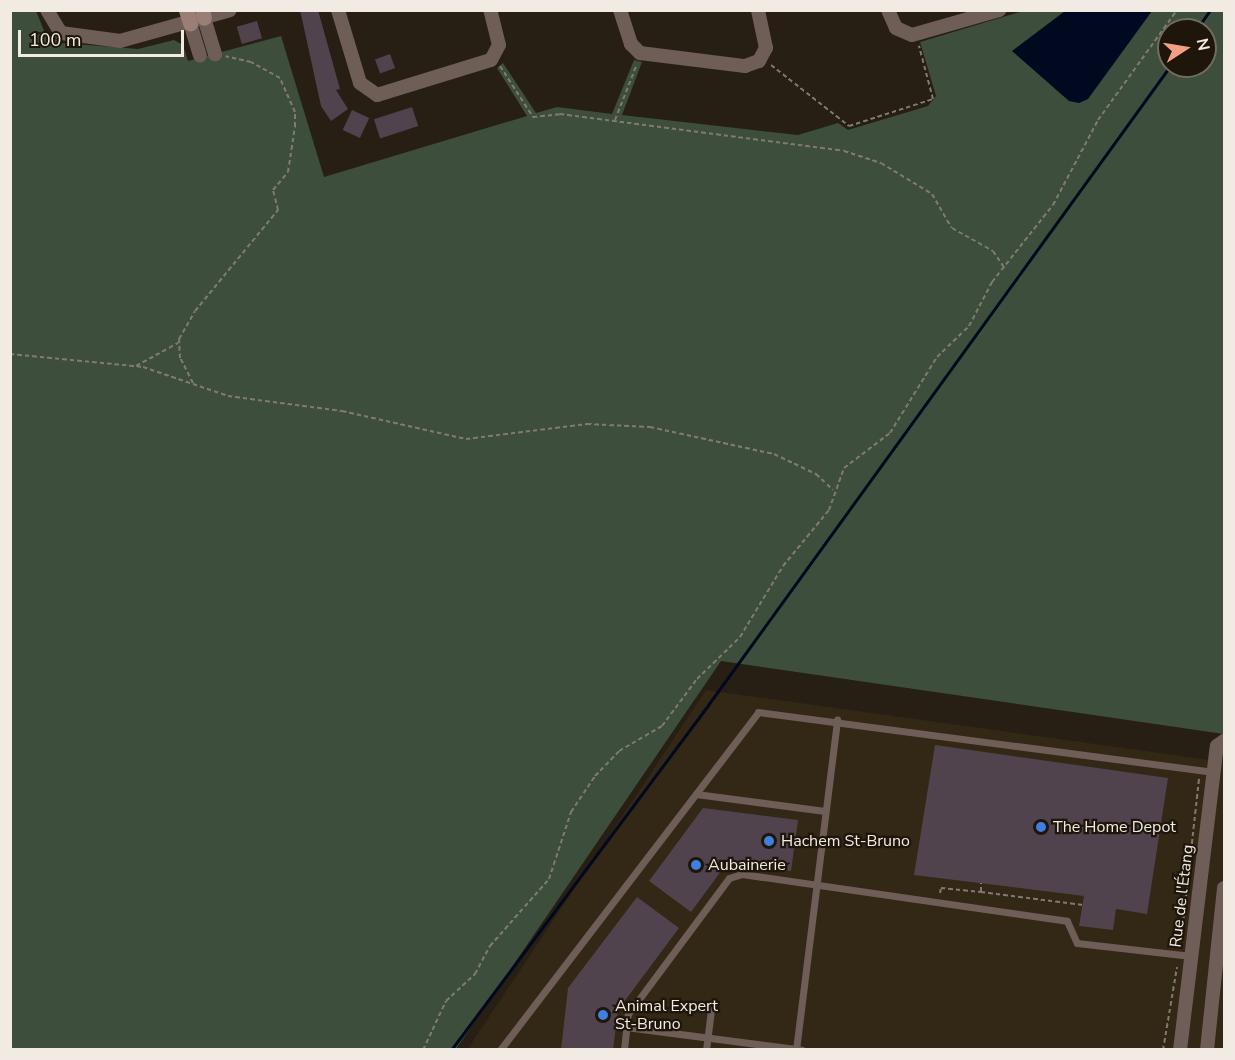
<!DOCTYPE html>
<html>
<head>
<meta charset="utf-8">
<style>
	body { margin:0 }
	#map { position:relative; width:1235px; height:1060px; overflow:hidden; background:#271f13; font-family:"Nunito Sans",sans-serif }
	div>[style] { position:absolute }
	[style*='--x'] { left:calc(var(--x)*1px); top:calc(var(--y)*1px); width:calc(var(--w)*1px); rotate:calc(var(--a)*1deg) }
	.built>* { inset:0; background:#332716 }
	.green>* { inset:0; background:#3e4e3c }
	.water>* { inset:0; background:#00091f }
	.stream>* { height:3px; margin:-1.5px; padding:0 1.5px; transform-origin:1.5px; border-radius:1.5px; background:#00091f }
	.building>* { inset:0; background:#50434d; transform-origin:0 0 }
	.path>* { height:2px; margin-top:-1px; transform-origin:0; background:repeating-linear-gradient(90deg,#817a70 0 4.5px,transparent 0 7.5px) }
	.lane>* { height:7px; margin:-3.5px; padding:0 3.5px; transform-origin:3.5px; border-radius:3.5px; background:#6f5d58 }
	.street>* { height:14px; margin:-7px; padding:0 7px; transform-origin:7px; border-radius:7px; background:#6f5d58 }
	.secondary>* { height:15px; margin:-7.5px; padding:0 7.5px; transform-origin:7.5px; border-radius:7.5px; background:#9b7f77 }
	.dots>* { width:16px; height:16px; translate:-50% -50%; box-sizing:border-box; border:3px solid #1e160a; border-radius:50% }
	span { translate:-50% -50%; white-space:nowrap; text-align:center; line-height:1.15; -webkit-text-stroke:4.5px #1e160a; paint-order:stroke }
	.poi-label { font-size:16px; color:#f1ebe4 }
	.left { translate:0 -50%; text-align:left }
	.street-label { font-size:16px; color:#f1ebe4 }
	.frame { position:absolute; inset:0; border:12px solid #f1ebe4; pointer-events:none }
	.north { position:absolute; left:1157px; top:18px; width:60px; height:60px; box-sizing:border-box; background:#1e160a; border:2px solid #726b61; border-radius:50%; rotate:78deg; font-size:16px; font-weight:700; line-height:24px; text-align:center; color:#f1ebe4 }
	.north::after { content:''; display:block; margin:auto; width:21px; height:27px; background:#f39f86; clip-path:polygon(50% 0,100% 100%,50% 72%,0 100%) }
	.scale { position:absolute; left:18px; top:30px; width:166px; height:27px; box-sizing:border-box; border:3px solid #f1ebe4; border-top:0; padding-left:8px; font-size:18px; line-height:21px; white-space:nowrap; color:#f1ebe4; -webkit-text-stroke:4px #1e160a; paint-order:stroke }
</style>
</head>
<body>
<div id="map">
	<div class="built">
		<i style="clip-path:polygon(706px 690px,1224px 762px,1224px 1049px,467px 1050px)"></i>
	</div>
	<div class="green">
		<i style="clip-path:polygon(evenodd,10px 11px,36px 11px,45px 33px,62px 43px,138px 49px,174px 40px,183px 45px,188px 61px,281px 36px,324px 177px,527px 116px,497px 68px,503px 63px,536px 113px,557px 107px,612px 114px,634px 60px,642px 62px,622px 115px,798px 135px,838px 123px,848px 130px,928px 106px,936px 96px,920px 42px,1023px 11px,1224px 11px,1224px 734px,721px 661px,456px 1049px,11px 1049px,10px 11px,1169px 30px,1205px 30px,1205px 66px,1169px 66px,1169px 30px)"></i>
	</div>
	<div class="water">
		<i style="clip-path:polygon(1065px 11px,1152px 11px,1088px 99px,1079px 103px,1069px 101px,1012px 51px)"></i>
	</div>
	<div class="stream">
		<i style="--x:1196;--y:30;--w:24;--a:-55"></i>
		<i style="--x:451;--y:1050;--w:430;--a:-53.3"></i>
		<i style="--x:708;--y:705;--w:789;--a:-54.13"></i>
	</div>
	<div class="building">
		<i style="clip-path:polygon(300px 10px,318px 10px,340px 89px,336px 90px,348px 109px,331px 121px,321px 106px)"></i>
		<i style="left:257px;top:21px;width:18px;height:21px;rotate:74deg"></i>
		<i style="left:390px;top:54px;width:15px;height:16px;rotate:70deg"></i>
		<i style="left:412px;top:107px;width:20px;height:40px;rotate:72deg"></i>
		<i style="left:352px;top:110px;width:19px;height:22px;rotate:25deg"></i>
		<i style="clip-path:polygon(935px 745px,1168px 778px,1147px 914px,1116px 909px,1113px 930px,1079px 926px,1084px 896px,914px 875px)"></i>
		<i style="clip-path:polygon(703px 808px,798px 820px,791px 871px,727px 863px,691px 912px,649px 881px)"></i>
		<i style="clip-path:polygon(637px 897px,679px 928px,618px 1010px,613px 1050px,561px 1050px,568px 988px)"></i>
	</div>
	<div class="path">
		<i style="--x:771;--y:65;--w:99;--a:38"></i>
		<i style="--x:849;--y:126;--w:88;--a:-17.8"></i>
		<i style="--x:933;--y:99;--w:55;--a:-104.8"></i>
		<i style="--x:500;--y:66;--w:61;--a:57.1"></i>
		<i style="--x:533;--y:117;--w:27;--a:-6"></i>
		<i style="--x:560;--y:114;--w:286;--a:7.4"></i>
		<i style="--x:844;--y:151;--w:39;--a:18"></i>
		<i style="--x:881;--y:163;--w:60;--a:31.3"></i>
		<i style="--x:932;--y:194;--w:39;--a:60"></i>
		<i style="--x:952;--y:228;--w:47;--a:29.3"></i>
		<i style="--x:993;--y:251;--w:22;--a:56"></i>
		<i style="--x:615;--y:120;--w:60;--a:-68.6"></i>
		<i style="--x:10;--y:354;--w:134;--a:5.6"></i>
		<i style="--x:143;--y:367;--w:90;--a:18.8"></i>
		<i style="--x:228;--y:396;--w:115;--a:7.5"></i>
		<i style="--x:342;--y:411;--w:127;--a:12.7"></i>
		<i style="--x:466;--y:439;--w:122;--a:-7.1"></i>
		<i style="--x:587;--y:424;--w:63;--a:2.7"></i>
		<i style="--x:650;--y:427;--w:127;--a:12.3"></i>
		<i style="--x:774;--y:454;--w:47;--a:25.5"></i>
		<i style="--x:816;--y:474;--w:23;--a:43"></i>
		<i style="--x:136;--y:366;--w:48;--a:-28.7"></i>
		<i style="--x:193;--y:383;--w:28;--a:-117"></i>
		<i style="--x:180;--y:358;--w:19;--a:-93"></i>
		<i style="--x:179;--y:339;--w:32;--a:-60"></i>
		<i style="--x:195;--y:311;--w:131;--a:-50.6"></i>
		<i style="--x:278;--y:210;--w:21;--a:-104"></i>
		<i style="--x:273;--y:190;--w:23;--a:-50"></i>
		<i style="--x:288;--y:172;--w:47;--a:-81.3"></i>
		<i style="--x:295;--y:126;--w:14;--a:-90"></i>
		<i style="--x:295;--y:112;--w:37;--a:-114"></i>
		<i style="--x:280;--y:78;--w:33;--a:-151"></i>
		<i style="--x:251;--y:62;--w:26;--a:-167"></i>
		<i style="--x:981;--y:892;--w:103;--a:7.3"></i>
		<i style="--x:940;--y:893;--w:5;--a:-79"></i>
		<i style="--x:941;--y:888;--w:40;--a:5.7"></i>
		<i style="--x:981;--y:892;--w:9;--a:-90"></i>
		<i style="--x:1182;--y:933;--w:156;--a:-83.7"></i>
		<i style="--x:423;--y:1050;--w:54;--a:-64.9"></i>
		<i style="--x:446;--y:1001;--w:40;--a:-43"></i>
		<i style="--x:475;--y:974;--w:32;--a:-62"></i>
		<i style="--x:490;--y:946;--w:89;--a:-48.6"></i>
		<i style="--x:549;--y:879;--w:71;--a:-71.8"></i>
		<i style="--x:571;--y:812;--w:43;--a:-56.3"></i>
		<i style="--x:595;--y:776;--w:35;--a:-46"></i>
		<i style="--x:619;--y:751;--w:50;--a:-30.2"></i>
		<i style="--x:662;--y:726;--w:59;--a:-53.3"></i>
		<i style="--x:697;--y:679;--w:60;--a:-44.3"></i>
		<i style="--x:740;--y:637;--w:83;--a:-58.8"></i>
		<i style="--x:783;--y:566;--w:72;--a:-50.6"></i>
		<i style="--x:829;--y:510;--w:45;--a:-70.3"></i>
		<i style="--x:844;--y:468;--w:58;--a:-37.3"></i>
		<i style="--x:890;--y:433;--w:89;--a:-58.3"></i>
		<i style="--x:937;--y:357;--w:45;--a:-44.1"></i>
		<i style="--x:969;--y:326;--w:50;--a:-62.4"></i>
		<i style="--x:992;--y:282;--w:98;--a:-51.6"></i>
		<i style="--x:1053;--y:205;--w:96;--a:-62.1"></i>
		<i style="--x:1098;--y:120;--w:135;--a:-54.3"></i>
		<i style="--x:1163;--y:1050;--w:84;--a:-80.4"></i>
	</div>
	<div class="lane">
		<i style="--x:696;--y:794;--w:130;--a:7.5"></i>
		<i style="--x:626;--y:1027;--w:177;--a:7.4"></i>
		<i style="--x:500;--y:1050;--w:425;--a:-52.6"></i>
		<i style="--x:758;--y:712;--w:460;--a:7.5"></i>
		<i style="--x:624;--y:1050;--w:36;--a:-84"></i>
		<i style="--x:628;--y:1014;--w:169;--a:-53.4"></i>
		<i style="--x:729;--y:878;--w:14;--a:-17"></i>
		<i style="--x:742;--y:874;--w:328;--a:8.2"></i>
		<i style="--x:1067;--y:921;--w:24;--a:66"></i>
		<i style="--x:1077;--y:943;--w:115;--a:6.5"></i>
		<i style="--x:706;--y:1050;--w:40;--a:-82.9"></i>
		<i style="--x:796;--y:1050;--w:333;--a:-82.9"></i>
	</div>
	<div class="street">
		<i style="--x:47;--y:10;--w:27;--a:59"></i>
		<i style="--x:61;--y:33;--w:60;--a:7.7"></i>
		<i style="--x:120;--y:41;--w:114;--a:-15.7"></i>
		<i style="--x:338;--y:10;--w:76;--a:73.2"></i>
		<i style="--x:360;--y:83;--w:21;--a:35"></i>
		<i style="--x:377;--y:95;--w:119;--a:-17.1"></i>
		<i style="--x:491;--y:60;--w:17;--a:-62"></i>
		<i style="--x:499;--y:45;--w:36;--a:-104"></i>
		<i style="--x:620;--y:10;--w:36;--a:72"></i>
		<i style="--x:631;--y:44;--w:13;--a:45"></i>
		<i style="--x:640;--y:53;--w:106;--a:7.1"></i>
		<i style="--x:745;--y:66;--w:15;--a:-20"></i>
		<i style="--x:759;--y:61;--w:15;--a:-62"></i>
		<i style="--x:766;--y:48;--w:39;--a:-102"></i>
		<i style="--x:888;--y:10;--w:20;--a:66"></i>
		<i style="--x:896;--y:28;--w:17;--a:24"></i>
		<i style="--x:912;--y:35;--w:91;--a:-16"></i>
		<i style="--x:204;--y:18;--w:38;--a:73"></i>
		<i style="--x:190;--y:23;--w:34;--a:73"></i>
		<i style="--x:1180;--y:1050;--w:306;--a:-83.1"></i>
		<i style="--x:1217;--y:746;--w:9;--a:-36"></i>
		<i style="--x:1207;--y:1050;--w:163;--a:-84"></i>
	</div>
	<div class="secondary">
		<i style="--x:186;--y:10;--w:14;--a:73"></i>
		<i style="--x:202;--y:10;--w:8;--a:76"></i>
	</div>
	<div class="dots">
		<i style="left:1041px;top:827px;background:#3f7fe0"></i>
		<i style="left:769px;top:841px;background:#3f7fe0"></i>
		<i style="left:696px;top:865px;background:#3f7fe0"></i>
		<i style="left:603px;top:1015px;background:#3f7fe0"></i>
	</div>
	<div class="poi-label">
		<span class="left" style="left:1053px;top:827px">The Home Depot</span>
		<span class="left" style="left:781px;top:841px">Hachem St-Bruno</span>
		<span class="left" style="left:708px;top:865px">Aubainerie</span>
		<span class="left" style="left:615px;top:1015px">Animal Expert<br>St-Bruno</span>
	</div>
	<div class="street-label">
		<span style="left:1182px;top:896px;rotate:-83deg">Rue de l'Étang</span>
	</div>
	<div class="frame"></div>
	<div class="north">N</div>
	<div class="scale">100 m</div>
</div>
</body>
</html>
